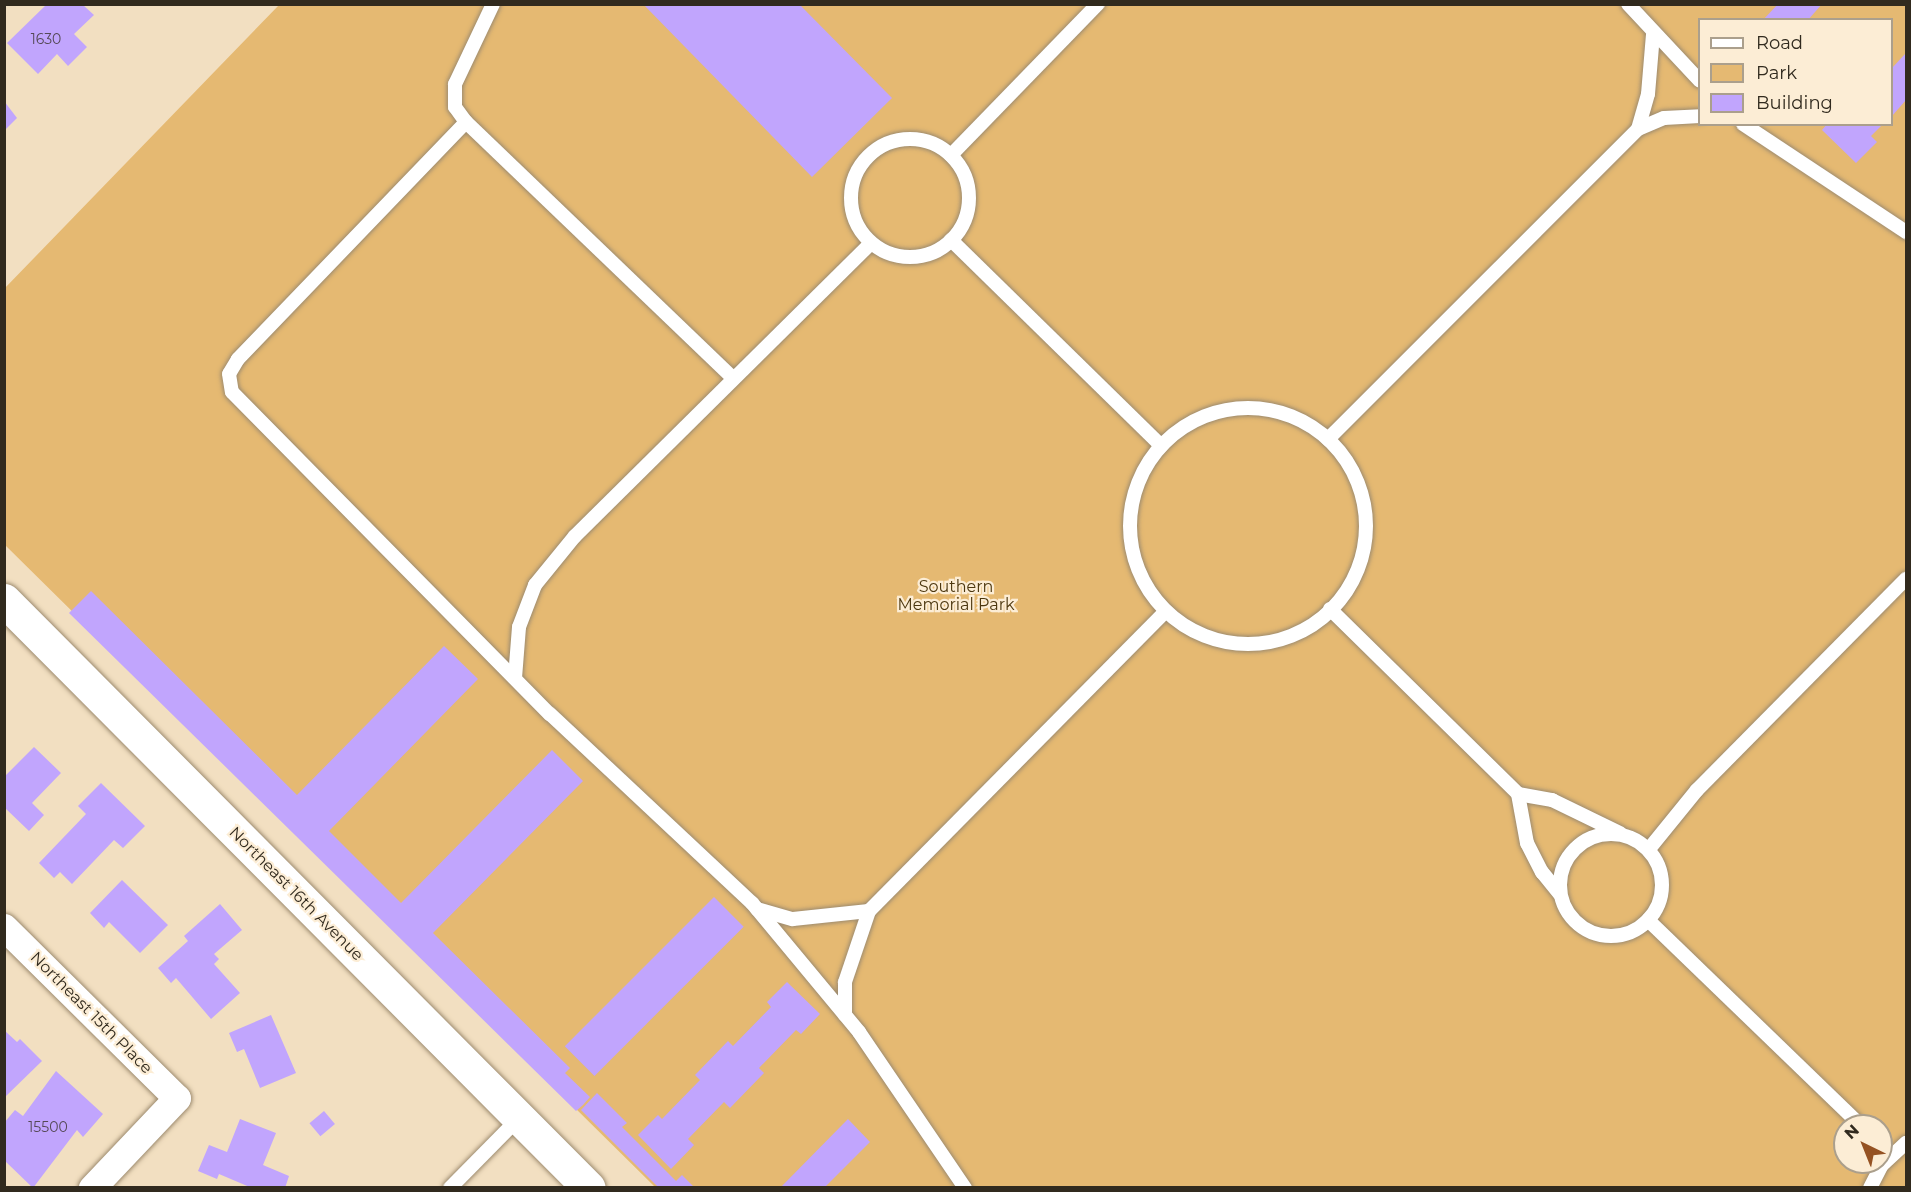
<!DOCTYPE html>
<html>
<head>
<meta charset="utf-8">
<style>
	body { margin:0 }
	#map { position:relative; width:1911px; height:1192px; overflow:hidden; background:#f2dfc1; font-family:Montserrat,sans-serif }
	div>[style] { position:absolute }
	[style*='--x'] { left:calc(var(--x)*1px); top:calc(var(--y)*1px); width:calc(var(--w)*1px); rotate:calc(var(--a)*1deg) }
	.green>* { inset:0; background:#e5b972 }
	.building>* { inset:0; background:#c1a5fd; transform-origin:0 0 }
	.roads { filter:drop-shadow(0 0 2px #9d8b6f) drop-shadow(0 0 2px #9d8b6f) }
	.service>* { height:14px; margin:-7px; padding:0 7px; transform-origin:7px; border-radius:7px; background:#fff }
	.service>.ring { margin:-7px; padding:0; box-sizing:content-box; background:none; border:14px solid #fff; border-radius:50% }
	.minor>* { height:27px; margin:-13.5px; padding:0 13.5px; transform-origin:13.5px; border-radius:13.5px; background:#fff }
	.tertiary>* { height:33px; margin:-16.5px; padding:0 16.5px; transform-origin:16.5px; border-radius:16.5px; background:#fff }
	span { translate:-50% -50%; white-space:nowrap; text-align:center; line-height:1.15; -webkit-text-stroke:4.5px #fcedd5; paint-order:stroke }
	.number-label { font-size:14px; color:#554956 }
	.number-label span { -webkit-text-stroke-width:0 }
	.park-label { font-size:16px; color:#4c370f }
	.street-label { font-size:16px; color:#312a1e }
	.frame { position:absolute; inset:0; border:6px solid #312a1e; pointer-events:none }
	.legend { position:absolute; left:1698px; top:18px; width:195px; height:108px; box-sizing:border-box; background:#fcedd5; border:2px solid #ab9f8c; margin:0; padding:8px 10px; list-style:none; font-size:18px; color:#312a1e }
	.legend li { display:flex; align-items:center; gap:12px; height:30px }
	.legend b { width:30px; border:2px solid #ab9f8c }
	.north { position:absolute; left:1833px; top:1114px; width:60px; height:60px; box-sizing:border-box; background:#fcedd5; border:2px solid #ab9f8c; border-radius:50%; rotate:317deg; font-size:16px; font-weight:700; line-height:24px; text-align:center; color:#312a1e }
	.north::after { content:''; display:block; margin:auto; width:21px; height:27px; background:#955222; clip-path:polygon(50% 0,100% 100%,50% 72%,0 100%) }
</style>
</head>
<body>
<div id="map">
	<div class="green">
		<i style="clip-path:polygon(evenodd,279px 5px,1906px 5px,1906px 1187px,655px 1187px,5px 545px,4px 289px,279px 5px,1700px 20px,1892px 20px,1892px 124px,1700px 124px,1700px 20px,279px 5px,1845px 1126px,1881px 1126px,1881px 1162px,1845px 1162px,1845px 1126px)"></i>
	</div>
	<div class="building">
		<i style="clip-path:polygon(643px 4px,799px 4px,892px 98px,812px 177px)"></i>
		<i style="clip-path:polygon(1778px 4px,1822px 4px,1808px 20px,1763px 20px)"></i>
		<i style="clip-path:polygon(46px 5px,83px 5px,94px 15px,74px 34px,87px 47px,68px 66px,57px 54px,38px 74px,7px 43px)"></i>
		<i style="clip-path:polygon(1906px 53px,1906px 100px,1892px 116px,1892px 68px)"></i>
		<i style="clip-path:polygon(4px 101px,17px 118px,4px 131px)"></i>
		<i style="clip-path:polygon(1827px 124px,1883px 124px,1871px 136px,1877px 142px,1856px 163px,1822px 130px)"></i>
		<i style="clip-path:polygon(91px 591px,297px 795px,444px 646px,478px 679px,329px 831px,401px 903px,552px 750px,583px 781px,433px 933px,570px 1068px,565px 1073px,590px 1097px,583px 1105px,576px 1111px,69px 613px)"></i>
		<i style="clip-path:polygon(34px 747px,61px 773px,32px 803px,44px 815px,29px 831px,4px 807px,4px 777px)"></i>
		<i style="clip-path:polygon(101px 783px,145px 826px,123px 848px,114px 840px,72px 884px,60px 872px,54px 878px,39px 863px,86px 814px,78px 806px)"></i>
		<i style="clip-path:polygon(122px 880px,168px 925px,140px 953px,109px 922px,104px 928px,90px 913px)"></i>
		<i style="left:714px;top:897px;width:42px;height:211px;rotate:45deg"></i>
		<i style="clip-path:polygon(220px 904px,242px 930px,214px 954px,219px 959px,214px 964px,240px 993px,211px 1019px,176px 978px,171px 983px,158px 968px,188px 941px,184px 936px)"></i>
		<i style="clip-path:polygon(787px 982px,820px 1014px,801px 1034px,796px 1030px,759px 1068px,764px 1073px,730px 1108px,724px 1102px,688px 1139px,694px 1145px,671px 1169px,638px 1135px,658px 1115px,662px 1119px,700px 1080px,695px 1075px,728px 1041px,733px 1046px,771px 1007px,767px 1002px)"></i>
		<i style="clip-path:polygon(271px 1015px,296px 1073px,260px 1088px,244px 1049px,237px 1052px,229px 1033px)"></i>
		<i style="clip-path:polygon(4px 1030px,17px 1042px,20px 1039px,42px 1061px,4px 1098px)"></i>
		<i style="clip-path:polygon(56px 1071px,103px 1114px,83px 1137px,77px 1130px,33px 1188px,4px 1160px,4px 1123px,15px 1110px,23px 1116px)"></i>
		<i style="clip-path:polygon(597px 1093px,627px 1123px,622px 1127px,676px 1181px,682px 1175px,695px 1188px,659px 1188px,581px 1110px)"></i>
		<i style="left:324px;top:1111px;width:17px;height:19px;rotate:50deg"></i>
		<i style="clip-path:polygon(240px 1119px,276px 1133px,263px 1165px,289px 1176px,285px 1188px,252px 1188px,219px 1174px,217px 1179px,198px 1171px,209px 1145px,227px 1152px)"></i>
		<i style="clip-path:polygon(848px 1119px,870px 1142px,824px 1188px,780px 1188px)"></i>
	</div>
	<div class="roads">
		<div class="service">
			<i style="--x:493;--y:4;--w:89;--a:115.4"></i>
			<i style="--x:455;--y:84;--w:23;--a:90"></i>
			<i style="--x:455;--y:107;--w:19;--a:54"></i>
			<i style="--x:466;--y:122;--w:329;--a:133.9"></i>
			<i style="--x:238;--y:359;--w:17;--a:121"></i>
			<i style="--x:229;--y:374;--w:18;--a:81"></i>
			<i style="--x:232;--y:392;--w:453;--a:45.4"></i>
			<i style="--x:550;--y:714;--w:277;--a:43.1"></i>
			<i style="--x:752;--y:903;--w:168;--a:50.3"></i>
			<i style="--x:859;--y:1032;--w:189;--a:55.8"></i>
			<i style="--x:1628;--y:4;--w:105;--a:46.9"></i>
			<i style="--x:466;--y:122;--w:370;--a:43.8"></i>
			<i style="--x:1743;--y:124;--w:196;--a:33.5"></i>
			<i style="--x:1638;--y:129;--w:36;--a:-74"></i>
			<i style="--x:1648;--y:94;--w:59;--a:-85.2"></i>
			<i class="ring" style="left:851px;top:139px;width:104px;height:104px"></i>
			<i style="--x:951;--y:155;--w:211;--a:-45.8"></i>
			<i style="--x:951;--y:240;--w:294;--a:44.4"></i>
			<i class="ring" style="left:1130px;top:408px;width:222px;height:222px"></i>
			<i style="--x:1328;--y:439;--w:438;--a:-45"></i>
			<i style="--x:1638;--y:129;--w:28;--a:-23"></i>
			<i style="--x:1664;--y:118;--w:36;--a:-3"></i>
			<i style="--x:1330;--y:609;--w:264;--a:44.5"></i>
			<i style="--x:1518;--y:794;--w:50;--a:79.6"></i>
			<i style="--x:1527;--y:843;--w:33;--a:63"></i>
			<i style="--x:1542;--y:872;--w:28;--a:51"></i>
			<i style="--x:515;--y:678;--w:51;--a:-85.5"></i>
			<i style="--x:519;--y:627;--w:45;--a:-69.1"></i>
			<i style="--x:535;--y:585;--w:63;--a:-50.8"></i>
			<i style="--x:575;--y:536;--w:416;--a:-44.7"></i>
			<i style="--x:1518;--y:794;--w:35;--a:10"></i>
			<i style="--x:1552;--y:800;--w:76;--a:25.9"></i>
			<i class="ring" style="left:1560px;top:834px;width:88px;height:88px"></i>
			<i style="--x:1649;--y:849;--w:76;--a:-50.9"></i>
			<i style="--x:1697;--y:790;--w:297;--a:-45.3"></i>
			<i style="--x:757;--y:909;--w:37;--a:16"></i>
			<i style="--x:793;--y:919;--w:76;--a:-6"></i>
			<i style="--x:869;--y:911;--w:422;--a:-45.3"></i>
			<i style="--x:1648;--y:920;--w:296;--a:44"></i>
			<i style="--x:845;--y:1015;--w:33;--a:-90"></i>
			<i style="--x:845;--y:982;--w:75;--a:-71.3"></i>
			<i style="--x:450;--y:1188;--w:98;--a:-45.4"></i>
			<i style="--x:1870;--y:1188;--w:25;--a:-63"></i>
			<i style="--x:1881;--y:1166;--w:34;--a:-43"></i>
		</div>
		<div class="minor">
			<i style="--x:4;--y:927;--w:243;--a:44.7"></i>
			<i style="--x:177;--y:1098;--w:124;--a:133.4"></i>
		</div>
		<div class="tertiary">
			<i style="--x:4;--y:600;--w:829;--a:45.15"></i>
		</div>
	</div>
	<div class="number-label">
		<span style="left:46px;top:39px">1630</span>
		<span style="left:48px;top:1127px">15500</span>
	</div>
	<div class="park-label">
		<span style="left:956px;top:596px">Southern<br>Memorial Park</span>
	</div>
	<div class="street-label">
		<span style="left:296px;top:894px;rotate:45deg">Northeast 16th Avenue</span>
		<span style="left:91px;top:1013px;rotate:45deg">Northeast 15th Place</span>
	</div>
	<div class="frame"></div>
	<ul class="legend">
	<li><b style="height:8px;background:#fff"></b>Road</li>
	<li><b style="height:16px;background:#e5b972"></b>Park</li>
	<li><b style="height:16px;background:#c1a5fd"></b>Building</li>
	</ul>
	<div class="north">N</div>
</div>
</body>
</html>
